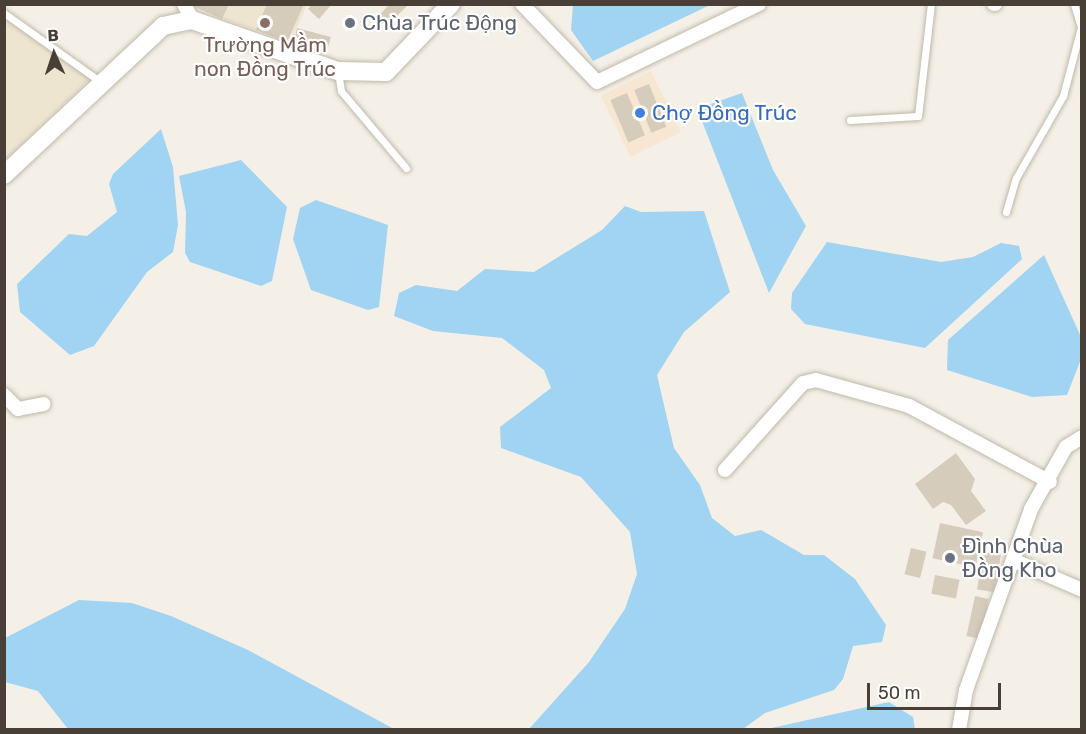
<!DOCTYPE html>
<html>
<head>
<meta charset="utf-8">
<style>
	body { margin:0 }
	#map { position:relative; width:1086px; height:734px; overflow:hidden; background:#f4f0e7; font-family:Rubik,sans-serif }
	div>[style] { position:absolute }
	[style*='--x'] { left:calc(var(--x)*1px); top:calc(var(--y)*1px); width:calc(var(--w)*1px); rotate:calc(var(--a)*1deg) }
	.commercial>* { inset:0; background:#f7e6d2; transform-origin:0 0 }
	.education>* { inset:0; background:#eee5d1 }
	.water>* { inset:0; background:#a1d3f3 }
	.building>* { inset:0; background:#d6ccbc; transform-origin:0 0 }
	.roads { filter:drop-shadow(0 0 2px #c0b8a9) drop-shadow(0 0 2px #c0b8a9) }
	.service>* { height:7px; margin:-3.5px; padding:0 3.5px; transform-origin:3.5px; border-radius:3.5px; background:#fff }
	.minor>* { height:14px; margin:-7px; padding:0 7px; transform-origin:7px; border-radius:7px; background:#fff }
	.tertiary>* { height:18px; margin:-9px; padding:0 9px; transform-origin:9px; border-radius:9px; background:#fff }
	.dots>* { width:16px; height:16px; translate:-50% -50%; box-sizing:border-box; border:3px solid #fff; border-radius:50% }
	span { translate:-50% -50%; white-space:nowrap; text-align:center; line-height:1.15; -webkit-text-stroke:4.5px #fff; paint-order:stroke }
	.worship-label { font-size:21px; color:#5b616d }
	.left { translate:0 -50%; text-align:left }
	.education-label { font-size:21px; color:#785e54 }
	.shop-label { font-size:21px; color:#366cbe }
	.frame { position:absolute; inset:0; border:6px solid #484036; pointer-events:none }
	.north { position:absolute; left:24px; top:24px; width:60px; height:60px; -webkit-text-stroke:4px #fff; paint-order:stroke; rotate:357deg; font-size:16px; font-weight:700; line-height:24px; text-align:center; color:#484036 }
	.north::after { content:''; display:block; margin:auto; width:21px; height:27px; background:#484036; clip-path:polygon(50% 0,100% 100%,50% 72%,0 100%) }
	.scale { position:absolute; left:867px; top:683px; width:134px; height:27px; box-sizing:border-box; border:3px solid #484036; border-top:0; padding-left:8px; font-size:18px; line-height:21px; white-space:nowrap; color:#484036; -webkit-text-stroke:4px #fff; paint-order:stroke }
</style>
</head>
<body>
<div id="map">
	<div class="commercial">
		<i style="left:651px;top:71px;width:68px;height:56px;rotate:64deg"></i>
	</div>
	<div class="education">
		<i style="clip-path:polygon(185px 5px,307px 5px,290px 42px)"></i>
		<i style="clip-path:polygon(5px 18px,90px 79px,5px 160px)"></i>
	</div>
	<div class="water">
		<i style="clip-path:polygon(573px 5px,573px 4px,710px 5px,593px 61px,571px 30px)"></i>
		<i style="clip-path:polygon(742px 93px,773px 170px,806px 226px,769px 293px,702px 121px,702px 107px)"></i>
		<i style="clip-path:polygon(161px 129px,173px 167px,178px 225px,173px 252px,147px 272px,94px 346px,70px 355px,20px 312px,17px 284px,69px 234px,87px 236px,117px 212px,109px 184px,113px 174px)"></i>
		<i style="clip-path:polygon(241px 160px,287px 207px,272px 281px,261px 286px,190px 262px,185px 253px,186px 212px,179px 176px)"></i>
		<i style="clip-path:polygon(316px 200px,388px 225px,379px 307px,368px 310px,311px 290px,293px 239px,300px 208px)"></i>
		<i style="clip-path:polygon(625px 206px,641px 212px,704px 211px,730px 292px,684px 332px,657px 375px,674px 448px,700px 485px,712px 518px,735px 536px,761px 530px,804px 555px,824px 555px,855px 579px,886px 625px,882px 642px,853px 646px,843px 679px,834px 690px,765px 713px,743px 729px,529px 729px,589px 662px,625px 609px,637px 574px,630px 532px,581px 477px,501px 448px,500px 427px,551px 388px,544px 370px,502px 338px,433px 331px,394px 316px,399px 293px,416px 285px,457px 291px,485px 269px,534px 272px,602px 230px)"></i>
		<i style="clip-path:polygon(827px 242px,941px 262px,973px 257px,1001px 243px,1019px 246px,1022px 259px,925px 348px,805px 324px,791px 309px,792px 293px)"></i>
		<i style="clip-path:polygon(1044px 255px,1081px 337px,1081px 359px,1067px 395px,1032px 397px,947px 370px,948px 340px)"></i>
		<i style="clip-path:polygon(79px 600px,132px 603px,171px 616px,248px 650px,394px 729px,68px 729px,38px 691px,5px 682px,5px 638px)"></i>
		<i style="clip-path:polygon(889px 702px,913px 717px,915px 729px,767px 729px)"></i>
	</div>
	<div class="building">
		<i style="clip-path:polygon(189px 4px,229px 4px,222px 19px)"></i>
		<i style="clip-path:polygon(267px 4px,304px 4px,287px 42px,256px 30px)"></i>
		<i style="clip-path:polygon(312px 4px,332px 4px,319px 19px,308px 9px)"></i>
		<i style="clip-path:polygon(390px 4px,409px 4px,387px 26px,377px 17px)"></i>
		<i style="left:297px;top:28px;width:35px;height:13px;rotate:15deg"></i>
		<i style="left:649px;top:84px;width:46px;height:16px;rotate:68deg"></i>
		<i style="left:627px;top:93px;width:46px;height:18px;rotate:67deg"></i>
		<i style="clip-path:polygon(956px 453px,975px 479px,971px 491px,986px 511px,966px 525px,951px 505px,943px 502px,933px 509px,915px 484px)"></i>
		<i style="left:940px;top:523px;width:44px;height:36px;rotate:12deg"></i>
		<i style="left:911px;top:548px;width:16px;height:27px;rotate:14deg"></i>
		<i style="left:983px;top:552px;width:18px;height:38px;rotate:9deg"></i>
		<i style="left:935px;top:575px;width:25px;height:19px;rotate:11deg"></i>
		<i style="left:975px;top:596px;width:14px;height:41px;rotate:12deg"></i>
	</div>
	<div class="roads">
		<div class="service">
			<i style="--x:4;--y:13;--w:120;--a:35.5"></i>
			<i style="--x:338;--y:72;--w:19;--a:81"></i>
			<i style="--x:341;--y:91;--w:101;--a:49.8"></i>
			<i style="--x:850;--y:120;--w:68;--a:-3.4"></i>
			<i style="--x:918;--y:116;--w:113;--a:-83.4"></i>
			<i style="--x:1006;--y:212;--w:35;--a:-74"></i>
			<i style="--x:1016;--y:178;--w:95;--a:-60.2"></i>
			<i style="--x:1063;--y:96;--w:71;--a:-75.4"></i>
			<i style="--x:1081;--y:27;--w:24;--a:-107"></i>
		</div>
		<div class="minor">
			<i style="--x:184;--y:4;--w:18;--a:63"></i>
			<i style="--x:522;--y:4;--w:108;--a:46.1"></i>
			<i style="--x:597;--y:82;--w:180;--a:-25.7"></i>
			<i style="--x:994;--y:4;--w:1;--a:0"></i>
			<i style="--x:4;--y:395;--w:20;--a:45"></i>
			<i style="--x:18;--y:409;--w:26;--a:-11"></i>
			<i style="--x:725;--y:470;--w:117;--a:-48.1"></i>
			<i style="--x:803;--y:383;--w:13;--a:-13"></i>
			<i style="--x:816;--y:380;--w:97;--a:15.6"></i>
			<i style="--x:909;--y:406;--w:160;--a:28.3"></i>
			<i style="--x:1013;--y:560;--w:75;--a:23.5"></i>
			<i style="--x:959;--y:730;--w:41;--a:-80.1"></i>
			<i style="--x:966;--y:690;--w:192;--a:-70.2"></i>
			<i style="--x:1031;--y:509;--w:71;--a:-60.6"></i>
			<i style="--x:1066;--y:447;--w:19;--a:-32"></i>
		</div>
		<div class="tertiary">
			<i style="--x:4;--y:175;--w:218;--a:-43.1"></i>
			<i style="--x:163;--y:26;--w:30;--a:-12"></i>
			<i style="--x:192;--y:20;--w:155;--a:19.3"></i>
			<i style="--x:338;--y:71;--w:48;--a:1.2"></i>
			<i style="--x:386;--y:72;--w:94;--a:-46.3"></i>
		</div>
	</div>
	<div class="dots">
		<i style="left:265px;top:23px;background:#8d6e63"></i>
		<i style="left:350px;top:23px;background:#6b7280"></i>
		<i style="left:640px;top:113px;background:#3f7fe0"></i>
		<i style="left:950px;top:558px;background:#6b7280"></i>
	</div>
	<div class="worship-label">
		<span class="left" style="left:362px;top:23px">Chùa Trúc Động</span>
		<span class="left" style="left:962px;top:558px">Đình Chùa<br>Đồng Kho</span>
	</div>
	<div class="education-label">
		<span style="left:265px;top:57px">Trường Mầm<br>non Đồng Trúc</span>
	</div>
	<div class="shop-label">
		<span class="left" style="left:652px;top:113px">Chợ Đồng Trúc</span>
	</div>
	<div class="frame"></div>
	<div class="north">B</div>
	<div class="scale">50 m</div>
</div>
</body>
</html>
